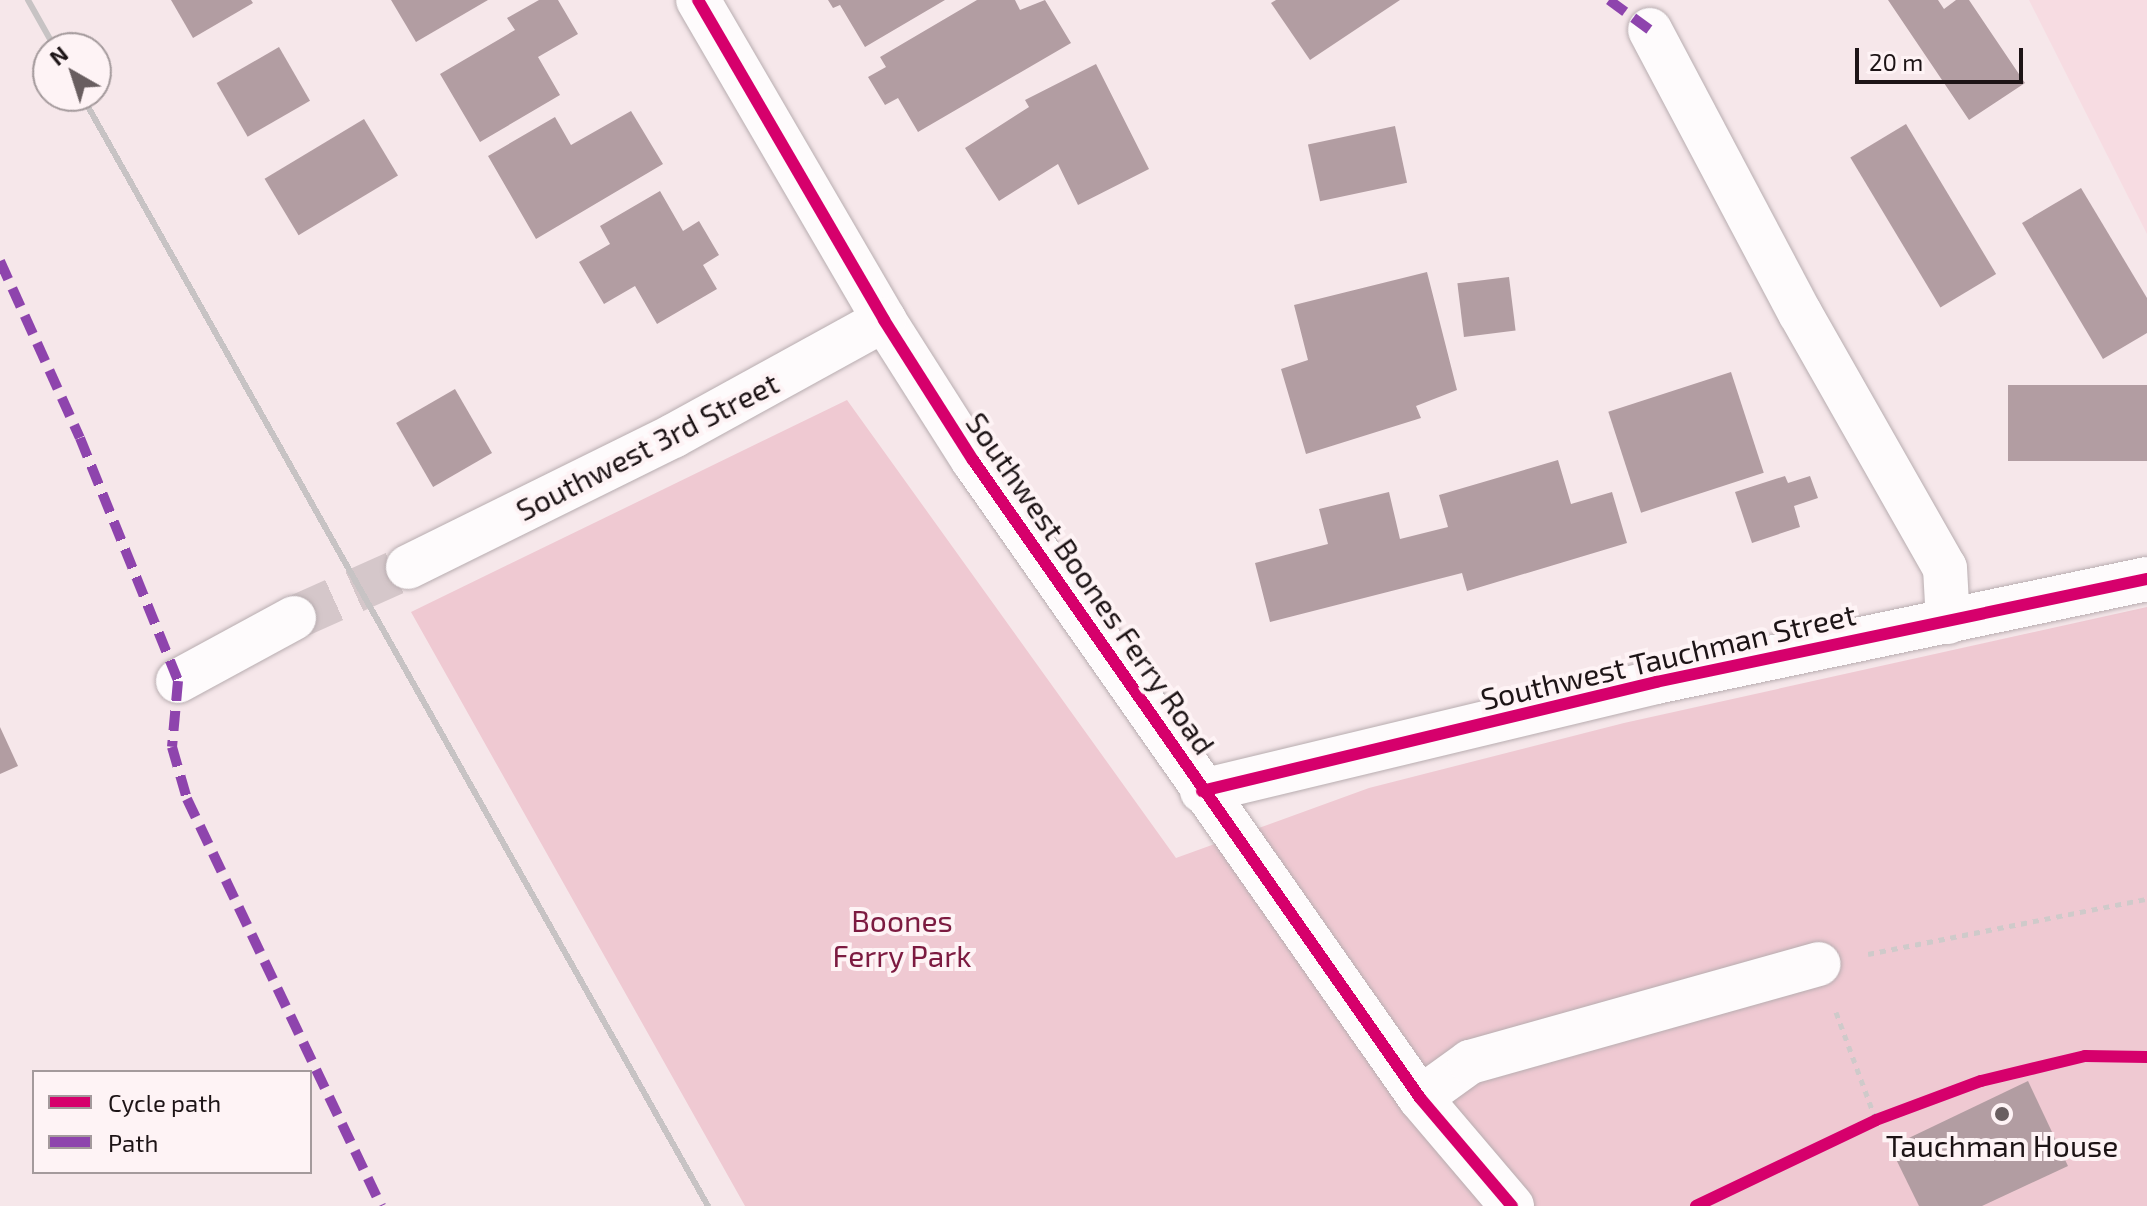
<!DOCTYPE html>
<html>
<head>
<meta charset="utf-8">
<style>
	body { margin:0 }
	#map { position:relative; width:2147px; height:1206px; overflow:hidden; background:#f6e7ea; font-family:"Exo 2",sans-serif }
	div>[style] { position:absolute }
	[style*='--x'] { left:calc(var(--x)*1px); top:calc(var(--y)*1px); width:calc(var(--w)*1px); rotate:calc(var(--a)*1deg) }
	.built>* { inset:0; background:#f7dce2 }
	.green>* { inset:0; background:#efc9d2 }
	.building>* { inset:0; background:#b29da2; transform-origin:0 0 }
	.minor-tunnel>* { height:44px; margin-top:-22px; transform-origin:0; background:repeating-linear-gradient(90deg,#d5c7ca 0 44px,transparent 0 66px) }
	.path>* { height:5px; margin-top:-2.5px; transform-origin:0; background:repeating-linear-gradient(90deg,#cfcaca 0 6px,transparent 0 12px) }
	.roads { filter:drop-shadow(0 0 2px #b8adb0) drop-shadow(0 0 2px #b8adb0) }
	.minor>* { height:44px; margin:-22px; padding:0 22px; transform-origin:22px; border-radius:22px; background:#fefbfc }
	.rail>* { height:6px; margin:-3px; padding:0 3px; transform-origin:3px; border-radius:3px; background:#c7c3c4 }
	.quiet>* { height:10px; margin-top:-5px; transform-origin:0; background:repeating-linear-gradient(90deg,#8e44ad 0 20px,transparent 0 30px) }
	.cycleway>* { height:12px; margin:-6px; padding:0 6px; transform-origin:6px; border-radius:6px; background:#d6006c }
	.dots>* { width:22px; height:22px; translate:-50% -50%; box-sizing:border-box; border:4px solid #fef3f5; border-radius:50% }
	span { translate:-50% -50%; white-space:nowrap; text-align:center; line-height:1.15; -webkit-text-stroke:8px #fef3f5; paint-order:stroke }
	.street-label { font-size:30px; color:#1d1416 }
	.park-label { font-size:30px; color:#7c1a40 }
	.poi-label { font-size:30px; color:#1d1416 }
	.legend { position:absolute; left:32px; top:1070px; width:280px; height:104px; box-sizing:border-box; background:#fef3f5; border:2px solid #a49a9c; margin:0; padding:10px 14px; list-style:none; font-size:24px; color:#1d1416 }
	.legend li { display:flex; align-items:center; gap:16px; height:40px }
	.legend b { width:40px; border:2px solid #a49a9c }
	.north { position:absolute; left:32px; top:32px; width:80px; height:80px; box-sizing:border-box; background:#fef3f5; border:2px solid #a49a9c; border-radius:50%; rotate:321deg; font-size:22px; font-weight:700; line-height:32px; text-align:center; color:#1d1416 }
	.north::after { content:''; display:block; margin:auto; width:28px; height:36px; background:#695e60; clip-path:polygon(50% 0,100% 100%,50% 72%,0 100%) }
	.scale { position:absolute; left:1855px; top:48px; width:168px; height:36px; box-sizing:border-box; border:4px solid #1d1416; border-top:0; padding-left:10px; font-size:24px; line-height:28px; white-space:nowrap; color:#1d1416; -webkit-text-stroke:6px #fef3f5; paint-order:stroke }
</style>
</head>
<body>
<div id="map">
	<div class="built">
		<i style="clip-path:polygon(2029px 0,2147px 0,2147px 234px)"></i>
	</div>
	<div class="green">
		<i style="clip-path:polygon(847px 400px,1176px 858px,1369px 788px,1624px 723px,2147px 607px,2147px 1206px,745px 1206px,411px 612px)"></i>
	</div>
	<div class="building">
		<i style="clip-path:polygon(171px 0,251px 0,253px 3px,193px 38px)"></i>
		<i style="clip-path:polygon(391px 0,488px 0,416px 42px)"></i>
		<i style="clip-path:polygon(539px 0,558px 0,578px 34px,538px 57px,560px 95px,480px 142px,440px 74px,515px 30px,507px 18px)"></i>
		<i style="clip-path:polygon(828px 0,945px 0,865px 47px,840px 5px,833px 8px)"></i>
		<i style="clip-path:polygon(977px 0,1015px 0,1020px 10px,1045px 0,1071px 43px,918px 132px,898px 98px,885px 105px,868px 77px,886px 67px,880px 57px)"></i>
		<i style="clip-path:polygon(1276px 0,1400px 0,1310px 60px,1271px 3px)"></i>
		<i style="clip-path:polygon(1888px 0,1938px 0,1944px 9px,1956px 0,1969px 0,2025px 83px,1969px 120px)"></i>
		<i style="left:279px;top:47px;width:62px;height:72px;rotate:60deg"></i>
		<i style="clip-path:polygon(1096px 64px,1149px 169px,1078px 205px,1058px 164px,999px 201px,965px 148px,1029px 107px,1025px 100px)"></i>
		<i style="clip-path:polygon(631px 111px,663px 164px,536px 239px,488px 156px,555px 117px,571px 145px)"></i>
		<i style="left:364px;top:119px;width:66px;height:116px;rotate:59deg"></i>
		<i style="left:1906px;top:124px;width:175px;height:65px;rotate:59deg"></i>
		<i style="left:1395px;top:126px;width:58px;height:89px;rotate:78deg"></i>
		<i style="clip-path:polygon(2081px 188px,2147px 298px,2147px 333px,2103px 359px,2022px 223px)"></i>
		<i style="clip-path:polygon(660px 191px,683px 231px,699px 221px,719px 255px,703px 265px,717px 289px,657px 324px,635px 286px,604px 304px,579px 262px,610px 244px,600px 226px)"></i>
		<i style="clip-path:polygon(1427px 272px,1457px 390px,1416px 406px,1421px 418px,1306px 454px,1281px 369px,1308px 360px,1294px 305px)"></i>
		<i style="left:1509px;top:277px;width:54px;height:52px;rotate:83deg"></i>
		<i style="left:1731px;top:372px;width:106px;height:129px;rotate:72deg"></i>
		<i style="left:2147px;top:385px;width:76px;height:139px;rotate:90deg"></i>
		<i style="left:455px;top:389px;width:74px;height:68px;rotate:60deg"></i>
		<i style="clip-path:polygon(1558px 460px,1571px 504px,1612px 492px,1627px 543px,1467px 591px,1462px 573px,1270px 622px,1255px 563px,1328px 544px,1319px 509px,1389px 492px,1400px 539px,1448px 527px,1439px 495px)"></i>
		<i style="clip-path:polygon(1785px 476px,1788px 483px,1810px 476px,1818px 498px,1794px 506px,1800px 527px,1752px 543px,1735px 492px)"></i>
		<i style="clip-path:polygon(0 727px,18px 766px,0 774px)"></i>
		<i style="clip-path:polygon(2028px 1081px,2068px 1166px,1982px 1206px,1919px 1206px,1890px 1147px)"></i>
	</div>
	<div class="minor-tunnel">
		<i style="--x:294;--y:618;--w:125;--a:-24.1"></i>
	</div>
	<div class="path">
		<i style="--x:1868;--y:954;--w:284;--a:-11.2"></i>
		<i style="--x:1836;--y:1012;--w:115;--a:69.7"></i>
		<i style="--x:1696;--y:1206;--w:199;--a:-25.5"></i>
		<i style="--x:1876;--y:1120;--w:112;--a:-20.4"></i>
		<i style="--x:1981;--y:1081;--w:107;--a:-13.5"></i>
		<i style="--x:2085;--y:1056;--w:62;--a:0.9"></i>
	</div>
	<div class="roads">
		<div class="minor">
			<i style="--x:698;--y:0;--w:370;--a:59.8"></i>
			<i style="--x:884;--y:320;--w:166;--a:57.6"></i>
			<i style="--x:973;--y:460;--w:779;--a:54.98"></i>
			<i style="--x:1420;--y:1098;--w:142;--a:49.6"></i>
			<i style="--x:1650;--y:30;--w:320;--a:62.1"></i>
			<i style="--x:1800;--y:313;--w:293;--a:60.4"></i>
			<i style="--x:1945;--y:568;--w:54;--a:86.8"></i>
			<i style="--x:408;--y:567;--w:296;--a:-26.3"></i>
			<i style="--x:673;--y:436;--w:241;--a:-28.8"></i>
			<i style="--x:178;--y:681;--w:132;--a:-28.5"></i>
			<i style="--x:1202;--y:791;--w:467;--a:-13.5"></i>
			<i style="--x:1656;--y:682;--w:502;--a:-11.85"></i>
			<i style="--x:1420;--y:1098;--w:62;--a:-35.8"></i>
			<i style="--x:1470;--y:1062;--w:362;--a:-15.7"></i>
		</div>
	</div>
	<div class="rail">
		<i style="--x:28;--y:0;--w:55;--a:60.6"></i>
		<i style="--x:82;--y:96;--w:1274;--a:60.58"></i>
	</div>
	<div class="quiet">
		<i style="--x:1609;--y:0;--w:51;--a:36.2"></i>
		<i style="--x:0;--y:261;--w:194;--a:65.7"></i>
		<i style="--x:80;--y:438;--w:262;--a:68"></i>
		<i style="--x:178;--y:681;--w:66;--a:95.2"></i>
		<i style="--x:172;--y:747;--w:54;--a:73.9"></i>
		<i style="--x:187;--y:799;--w:451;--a:64.5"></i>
	</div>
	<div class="cycleway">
		<i style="--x:698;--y:0;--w:370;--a:59.8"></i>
		<i style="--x:884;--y:320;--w:166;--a:57.6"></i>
		<i style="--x:973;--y:460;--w:779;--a:54.98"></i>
		<i style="--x:1420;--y:1098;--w:142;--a:49.6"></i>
		<i style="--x:1202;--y:791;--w:467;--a:-13.5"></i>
		<i style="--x:1656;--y:682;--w:502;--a:-11.85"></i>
		<i style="--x:1696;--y:1206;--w:199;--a:-25.5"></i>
		<i style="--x:1876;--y:1120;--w:112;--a:-20.4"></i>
		<i style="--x:1981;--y:1081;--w:107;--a:-13.5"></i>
		<i style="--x:2085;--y:1056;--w:62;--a:0.9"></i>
	</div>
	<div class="dots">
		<i style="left:2002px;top:1114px;background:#695e60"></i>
	</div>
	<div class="street-label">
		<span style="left:647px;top:446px;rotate:-27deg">Southwest 3rd Street</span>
		<span style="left:1091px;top:583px;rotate:55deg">Southwest Boones Ferry Road</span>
		<span style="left:1668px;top:656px;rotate:-13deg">Southwest Tauchman Street</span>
	</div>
	<div class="park-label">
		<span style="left:902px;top:937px">Boones<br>Ferry Park</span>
	</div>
	<div class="poi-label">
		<span style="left:2002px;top:1145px">Tauchman House</span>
	</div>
	<ul class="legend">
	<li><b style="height:10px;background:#d6006c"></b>Cycle path</li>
	<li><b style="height:10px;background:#8e44ad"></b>Path</li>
	</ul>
	<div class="north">N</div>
	<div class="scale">20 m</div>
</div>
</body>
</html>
